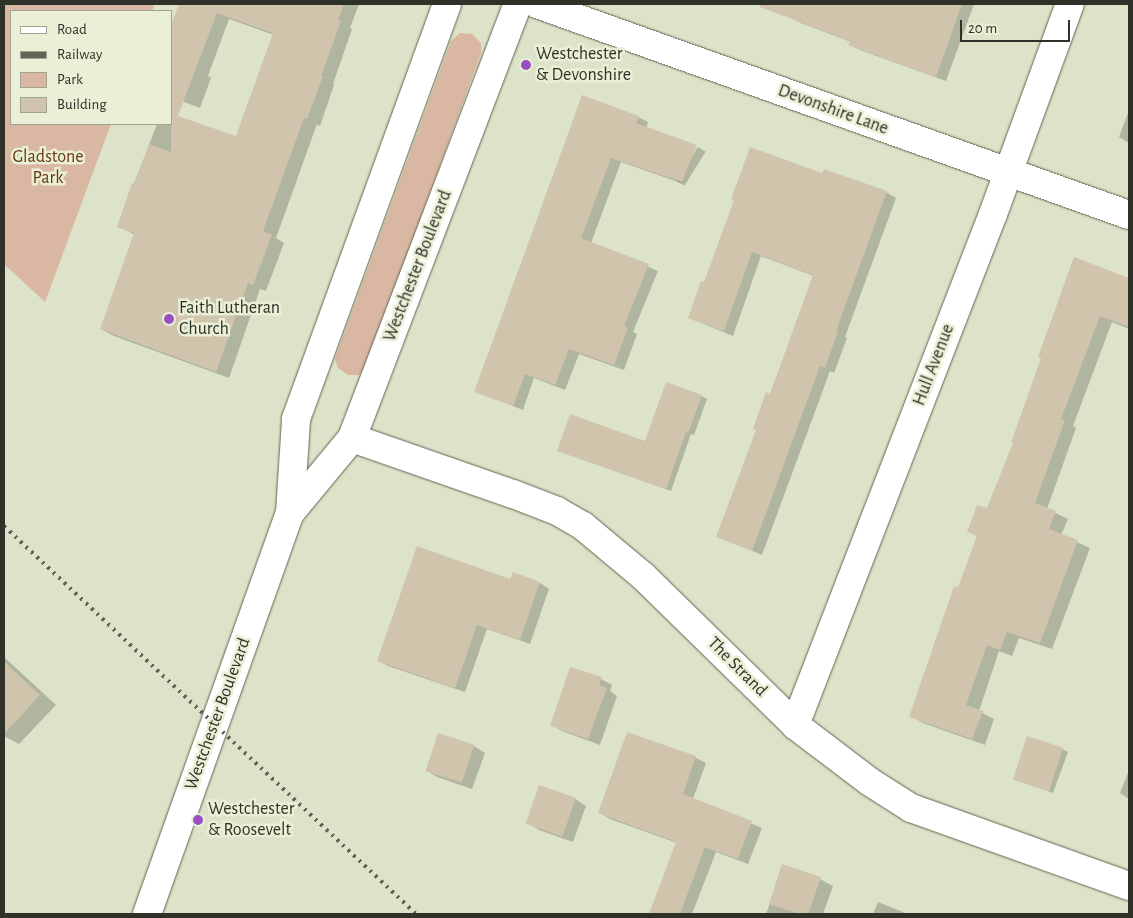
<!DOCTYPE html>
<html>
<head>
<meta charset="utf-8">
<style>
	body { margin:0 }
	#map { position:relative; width:1133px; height:918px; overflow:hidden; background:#dce3c9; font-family:"Alegreya Sans",sans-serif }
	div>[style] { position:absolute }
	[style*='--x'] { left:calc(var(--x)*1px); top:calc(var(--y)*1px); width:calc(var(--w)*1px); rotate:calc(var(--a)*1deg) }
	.green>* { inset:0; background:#dab7a2 }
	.shadow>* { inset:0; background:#0003; transform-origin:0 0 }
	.building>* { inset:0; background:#d0c5ac; transform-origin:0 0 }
	.roads { filter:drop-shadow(0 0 1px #60664f) drop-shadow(0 0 1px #60664f) }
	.minor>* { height:28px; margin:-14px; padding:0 14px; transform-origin:14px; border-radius:14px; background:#fff }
	.rail>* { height:4px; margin-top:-2px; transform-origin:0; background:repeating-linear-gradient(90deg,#616557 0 2.5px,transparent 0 7.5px) }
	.dots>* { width:14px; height:14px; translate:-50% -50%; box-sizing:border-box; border:2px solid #e9f0d6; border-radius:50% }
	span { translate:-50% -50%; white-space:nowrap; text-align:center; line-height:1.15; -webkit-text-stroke:5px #e9f0d6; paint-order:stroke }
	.poi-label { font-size:18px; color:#2f3228 }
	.left { translate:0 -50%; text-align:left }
	.street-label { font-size:18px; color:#2f3228 }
	.park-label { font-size:18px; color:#6a3611 }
	.frame { position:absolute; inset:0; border:5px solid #2f3228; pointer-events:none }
	.legend { position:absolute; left:10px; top:10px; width:162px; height:115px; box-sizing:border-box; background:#e9f0d6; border:1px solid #9fa490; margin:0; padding:6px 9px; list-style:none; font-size:15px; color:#2f3228 }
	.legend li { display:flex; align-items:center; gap:10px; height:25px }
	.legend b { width:25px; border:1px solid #9fa490 }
	.scale { position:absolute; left:960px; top:20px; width:110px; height:22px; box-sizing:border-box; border:2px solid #2f3228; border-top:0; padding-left:6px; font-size:15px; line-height:18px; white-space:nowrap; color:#2f3228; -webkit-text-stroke:4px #e9f0d6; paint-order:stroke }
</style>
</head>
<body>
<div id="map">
	<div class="green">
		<i style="clip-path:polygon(4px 4px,155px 4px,152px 11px,11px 11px,11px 124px,111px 124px,45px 302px,4px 264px)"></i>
		<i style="clip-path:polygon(460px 33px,472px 34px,481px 43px,481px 53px,366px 368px,359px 375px,348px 375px,338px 368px,335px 359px,451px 41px)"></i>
	</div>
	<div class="shadow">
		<i style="clip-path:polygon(180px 4px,359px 4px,350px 28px,352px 29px,333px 84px,334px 85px,320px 126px,317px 124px,276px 238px,284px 243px,266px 291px,260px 289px,229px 378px,114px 336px,101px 329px,135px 235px,118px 226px,157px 124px,171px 124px,237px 138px,274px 35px,229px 19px,208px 76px,211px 78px,200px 108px,171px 97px)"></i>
		<i style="clip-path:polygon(796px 4px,974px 4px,946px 81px,860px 50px,850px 45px,851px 42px,801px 23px,791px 18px)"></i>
		<i style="clip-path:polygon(583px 96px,638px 117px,648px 122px,646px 128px,696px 146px,681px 183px,621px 162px,591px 243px,658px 271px,633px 332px,637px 334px,624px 370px,579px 354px,565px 390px,534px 378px,523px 410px,476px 391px)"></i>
		<i style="clip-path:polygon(1129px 110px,1129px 143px,1119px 137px)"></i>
		<i style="left:698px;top:147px;width:9px;height:40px;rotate:32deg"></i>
		<i style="clip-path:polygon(823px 175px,886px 192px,896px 198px,845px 337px,847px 338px,834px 373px,830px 371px,762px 555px,717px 536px,814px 276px,761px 256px,733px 336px,689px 318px,705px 283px)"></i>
		<i style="clip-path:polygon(1075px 259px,1129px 279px,1129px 329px,1112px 322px,1073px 426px,1076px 428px,1047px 509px,1068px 519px,1061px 535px,1090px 548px,1052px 649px,1019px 638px,1012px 656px,999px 651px,979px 711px,994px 719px,985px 745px,923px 723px,911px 716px,978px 537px,968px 531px,987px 510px,1014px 443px)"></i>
		<i style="clip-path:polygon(701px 396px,707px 399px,694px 435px,691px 434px,671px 491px,564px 453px,646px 442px)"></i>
		<i style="clip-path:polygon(511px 581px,540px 583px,549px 589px,530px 644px,487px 629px,465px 692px,388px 666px,379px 661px)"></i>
		<i style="clip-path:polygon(4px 657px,56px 705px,19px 744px,4px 736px)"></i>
		<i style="clip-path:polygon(601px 679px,612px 685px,610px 691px,617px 696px,600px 745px,562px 731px,551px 725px)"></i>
		<i style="clip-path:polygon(628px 733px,696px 758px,706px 763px,693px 799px,762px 828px,748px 864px,716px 852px,692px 914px,650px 914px,677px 843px,610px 819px,600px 813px)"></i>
		<i style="clip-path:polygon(439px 734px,474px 746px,485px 753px,472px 789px,437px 777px,426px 770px)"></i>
		<i style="clip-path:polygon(1062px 749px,1068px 752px,1053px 793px,1013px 778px)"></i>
		<i style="clip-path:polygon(1129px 770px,1129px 799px,1120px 793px)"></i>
		<i style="clip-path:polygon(575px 799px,586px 806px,573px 842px,539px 830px,528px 823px)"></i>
		<i style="clip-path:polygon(783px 865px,820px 879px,833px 886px,823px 914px,766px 914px)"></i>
		<i style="clip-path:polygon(878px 902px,908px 914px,873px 914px)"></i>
	</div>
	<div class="building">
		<i style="clip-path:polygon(evenodd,179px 4px,344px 4px,338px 20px,341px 21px,321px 76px,323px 76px,307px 119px,304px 118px,263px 231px,272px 235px,253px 285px,248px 283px,216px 372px,100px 329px,134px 233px,117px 227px,132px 183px,135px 184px,149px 144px,171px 152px,171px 25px,179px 4px,217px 13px,273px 33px,236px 136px,178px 116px,217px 13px)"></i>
		<i style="clip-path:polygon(760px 4px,962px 4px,936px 77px,848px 45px,850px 41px,760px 7px)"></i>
		<i style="clip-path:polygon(582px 95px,639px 116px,636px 123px,697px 145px,682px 182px,611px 158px,581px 238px,649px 264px,624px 326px,628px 328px,614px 365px,569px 349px,555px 385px,525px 374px,513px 406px,474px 392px)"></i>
		<i style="clip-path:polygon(750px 147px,822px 173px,824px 169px,887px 191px,836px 331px,838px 331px,825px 368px,820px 366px,752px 551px,716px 537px,756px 430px,753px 429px,766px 392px,770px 394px,813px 275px,752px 252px,724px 331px,688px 318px,701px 281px,704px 282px,734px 200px,731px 199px)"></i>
		<i style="clip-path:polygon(1074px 257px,1129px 278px,1129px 327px,1100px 316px,1061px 419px,1065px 420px,1035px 503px,1056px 511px,1049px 529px,1078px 540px,1040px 643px,1007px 632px,1000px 650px,987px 645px,966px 705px,983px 711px,972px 739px,909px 717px,954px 586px,958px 587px,977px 536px,967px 532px,977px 505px,987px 508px,1013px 443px,1011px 443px,1041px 358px,1038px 357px)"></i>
		<i style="clip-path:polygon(666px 382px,702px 395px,688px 433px,686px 432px,666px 489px,557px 451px,570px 414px,645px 441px)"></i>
		<i style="clip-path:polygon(417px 546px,510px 579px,513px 572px,540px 582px,520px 640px,477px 625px,455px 688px,377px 661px)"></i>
		<i style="clip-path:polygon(4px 662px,40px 695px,4px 734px)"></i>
		<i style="clip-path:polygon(570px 667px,602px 677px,599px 685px,607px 688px,588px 739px,550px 726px)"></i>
		<i style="clip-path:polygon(627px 732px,696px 756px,683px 794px,752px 821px,738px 859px,705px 847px,680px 914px,649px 914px,676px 842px,598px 813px)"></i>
		<i style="left:438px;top:733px;width:38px;height:40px;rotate:18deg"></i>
		<i style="left:1027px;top:736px;width:38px;height:46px;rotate:18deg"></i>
		<i style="left:539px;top:785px;width:39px;height:41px;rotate:19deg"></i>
		<i style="clip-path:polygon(782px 864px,821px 877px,808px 914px,800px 914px,769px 904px)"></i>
	</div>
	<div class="roads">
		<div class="minor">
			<i style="--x:537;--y:4;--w:628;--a:19.62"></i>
			<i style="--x:352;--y:438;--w:170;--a:19.2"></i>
			<i style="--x:513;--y:494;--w:47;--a:21.1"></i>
			<i style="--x:557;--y:511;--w:30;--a:30"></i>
			<i style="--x:583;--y:526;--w:78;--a:39.8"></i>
			<i style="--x:643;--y:576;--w:213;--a:44.4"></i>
			<i style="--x:795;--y:725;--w:94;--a:37.2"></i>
			<i style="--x:870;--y:782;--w:49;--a:32.4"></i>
			<i style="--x:911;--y:808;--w:232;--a:19.7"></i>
			<i style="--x:290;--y:513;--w:97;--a:-50.4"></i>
			<i style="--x:352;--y:438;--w:465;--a:-69.1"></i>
			<i style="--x:795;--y:725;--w:548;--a:-68.82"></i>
			<i style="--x:993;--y:214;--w:224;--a:-69.9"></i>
			<i style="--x:147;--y:914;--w:426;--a:-70.4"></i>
			<i style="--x:290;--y:513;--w:94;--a:-86.3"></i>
			<i style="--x:296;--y:419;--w:442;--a:-70"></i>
		</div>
	</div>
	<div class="rail">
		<i style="--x:4;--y:526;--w:566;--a:43.28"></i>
	</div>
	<div class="dots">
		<i style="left:526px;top:65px;background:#994fc1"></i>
		<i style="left:169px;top:319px;background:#994fc1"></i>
		<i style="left:198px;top:820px;background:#994fc1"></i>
	</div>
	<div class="poi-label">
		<span class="left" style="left:536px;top:65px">Westchester<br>&amp; Devonshire</span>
		<span class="left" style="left:179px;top:319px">Faith Lutheran<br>Church</span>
		<span class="left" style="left:208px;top:820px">Westchester<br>&amp; Roosevelt</span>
	</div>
	<div class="street-label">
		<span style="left:833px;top:110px;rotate:20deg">Devonshire Lane</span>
		<span style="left:418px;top:266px;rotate:-69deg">Westchester Boulevard</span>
		<span style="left:934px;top:365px;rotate:-69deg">Hull Avenue</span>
		<span style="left:737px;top:667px;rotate:45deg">The Strand</span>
		<span style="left:218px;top:714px;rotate:-70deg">Westchester Boulevard</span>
	</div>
	<div class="park-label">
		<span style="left:48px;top:168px">Gladstone<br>Park</span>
	</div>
	<div class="frame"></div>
	<ul class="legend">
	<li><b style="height:6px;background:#fff"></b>Road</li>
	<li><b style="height:6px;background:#616557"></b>Railway</li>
	<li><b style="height:14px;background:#dab7a2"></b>Park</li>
	<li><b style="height:14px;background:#d0c5ac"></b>Building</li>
	</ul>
	<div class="scale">20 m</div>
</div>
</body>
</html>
